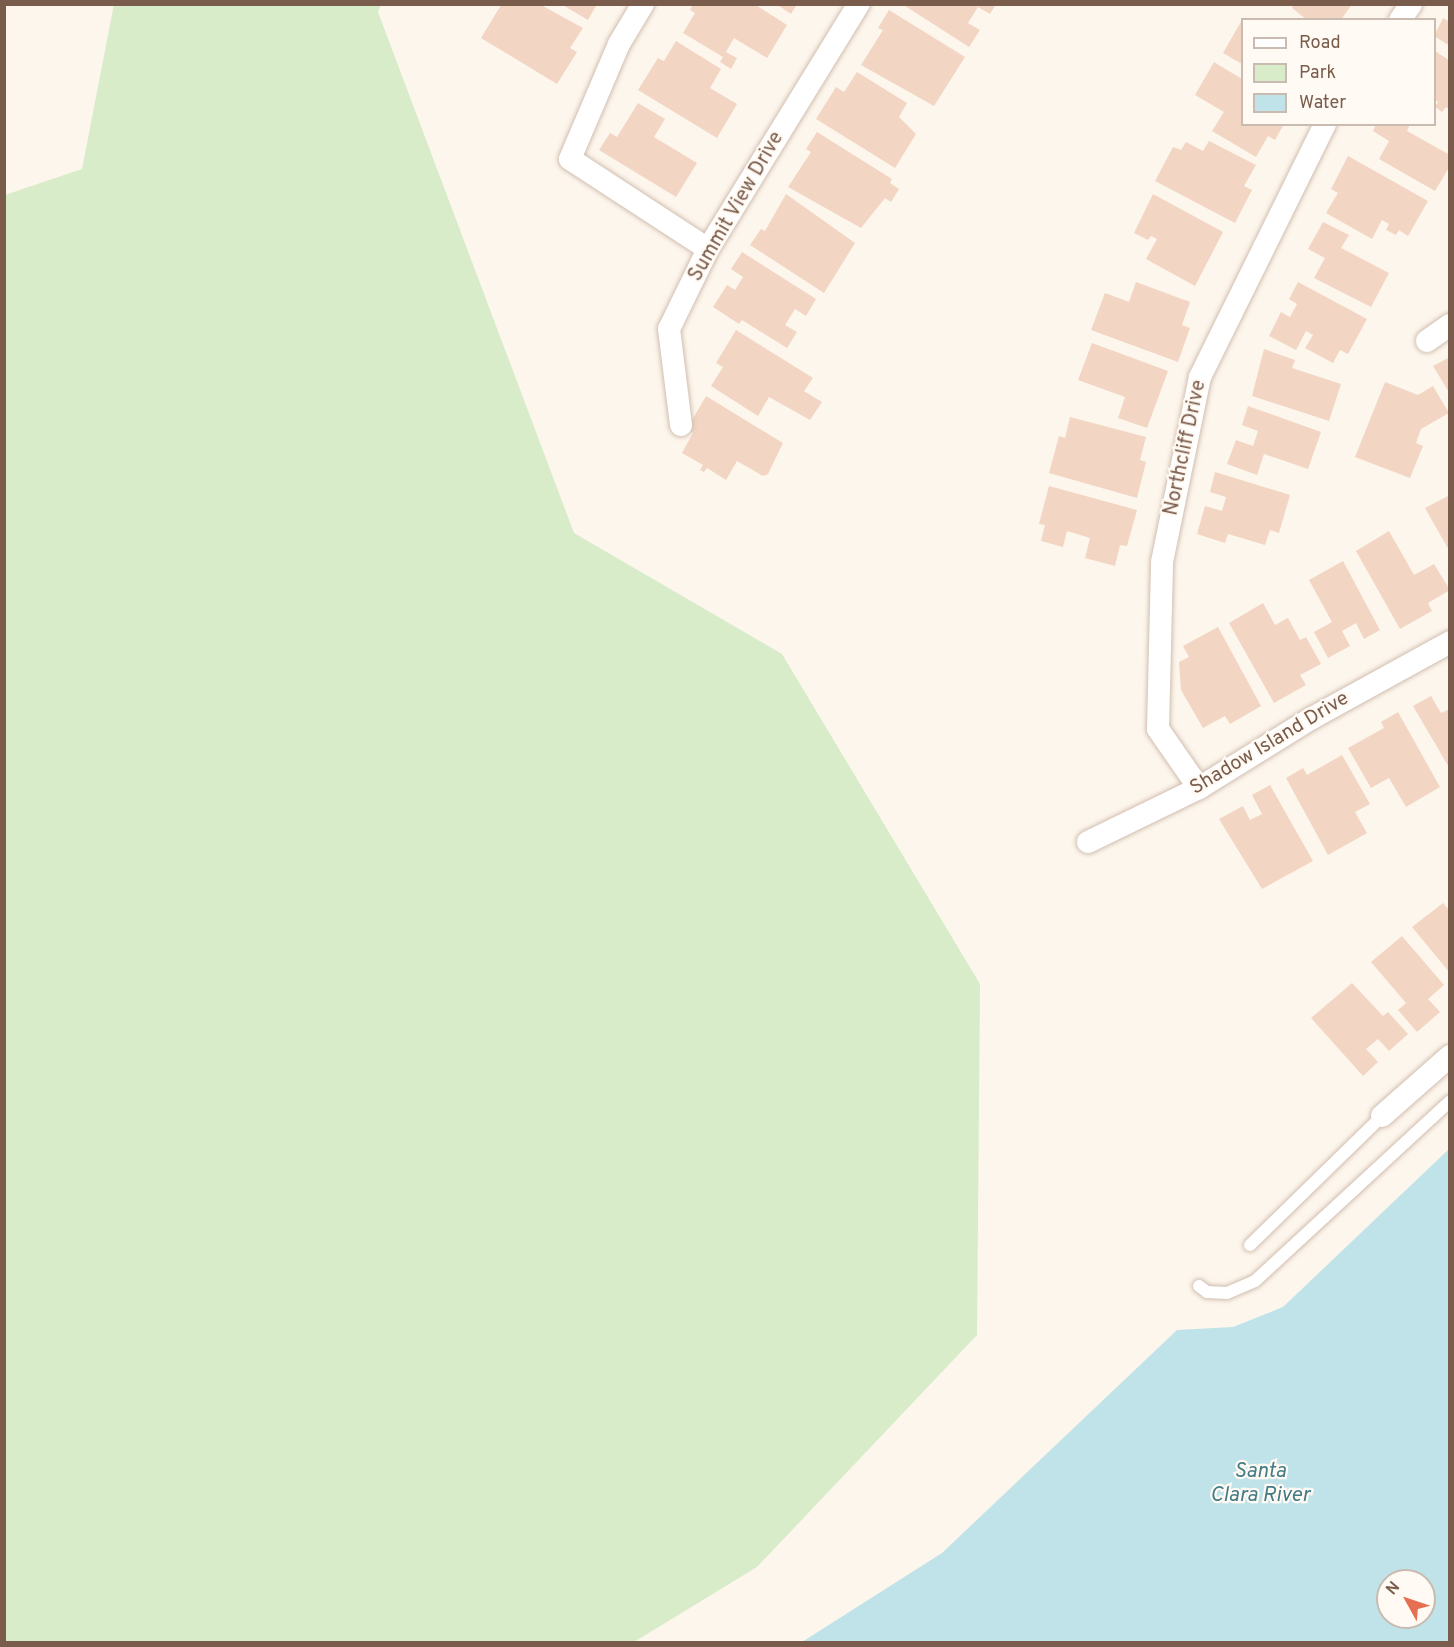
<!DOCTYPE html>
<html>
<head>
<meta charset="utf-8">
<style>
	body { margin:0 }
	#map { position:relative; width:1454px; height:1647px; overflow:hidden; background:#fdf6ec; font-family:Overpass,sans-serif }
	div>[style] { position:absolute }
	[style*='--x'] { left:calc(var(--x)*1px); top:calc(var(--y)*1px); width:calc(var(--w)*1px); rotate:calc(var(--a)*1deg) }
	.green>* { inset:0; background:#d8ecc9 }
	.water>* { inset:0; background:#bfe3e8 }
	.building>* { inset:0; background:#f3d5c3 }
	.roads { filter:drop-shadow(0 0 2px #d1beb0) drop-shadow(0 0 2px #d1beb0) }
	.lane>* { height:12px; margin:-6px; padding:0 6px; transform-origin:6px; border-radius:6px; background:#fff }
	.street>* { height:22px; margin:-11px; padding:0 11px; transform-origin:11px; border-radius:11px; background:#fff }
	span { translate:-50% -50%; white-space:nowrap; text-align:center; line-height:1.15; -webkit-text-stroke:4.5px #fffaf3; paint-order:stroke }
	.street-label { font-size:20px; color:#7a5c4d }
	.water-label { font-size:21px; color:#437c86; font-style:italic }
	.frame { position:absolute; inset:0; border:6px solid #7a5c4d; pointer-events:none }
	.legend { position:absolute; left:1241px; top:18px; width:195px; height:108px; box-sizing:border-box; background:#fffaf3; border:2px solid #cabbb1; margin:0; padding:8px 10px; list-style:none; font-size:18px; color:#7a5c4d }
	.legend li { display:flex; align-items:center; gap:12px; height:30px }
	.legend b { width:30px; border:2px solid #cabbb1 }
	.north { position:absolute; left:1376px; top:1569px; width:60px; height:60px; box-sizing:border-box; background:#fffaf3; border:2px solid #cabbb1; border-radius:50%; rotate:310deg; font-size:16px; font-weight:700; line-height:24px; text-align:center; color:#7a5c4d }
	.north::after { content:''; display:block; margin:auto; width:21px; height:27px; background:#e76f51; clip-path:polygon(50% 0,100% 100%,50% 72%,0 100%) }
</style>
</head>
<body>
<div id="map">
	<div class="green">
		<i style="clip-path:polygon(114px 4px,381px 5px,378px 12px,574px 533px,782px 654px,980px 984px,977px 1335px,757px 1567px,634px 1642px,5px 1642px,5px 195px,82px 169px)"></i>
	</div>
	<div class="water">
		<i style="clip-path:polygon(evenodd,1449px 1149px,1449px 1642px,802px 1642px,942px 1553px,1177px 1330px,1233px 1327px,1283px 1307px,1449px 1149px,1388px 1581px,1424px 1581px,1424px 1617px,1388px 1617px,1388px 1581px)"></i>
	</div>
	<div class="building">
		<i style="clip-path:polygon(561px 4px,597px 4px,588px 20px)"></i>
		<i style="clip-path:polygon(693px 4px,754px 4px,787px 25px,767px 58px,734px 38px,726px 52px,737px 58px,731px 69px,720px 62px,723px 57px,683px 33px,695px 13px,690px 10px)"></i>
		<i style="clip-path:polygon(776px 4px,797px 4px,791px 14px)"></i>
		<i style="clip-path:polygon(902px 4px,996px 4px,990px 14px,978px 7px,968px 23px,980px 30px,969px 47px)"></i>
		<i style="clip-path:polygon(1294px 4px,1352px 4px,1341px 20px,1307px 20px,1292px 8px)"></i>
		<i style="clip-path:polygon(501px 5px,541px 5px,583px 28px,570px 48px,577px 52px,557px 84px,481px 38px)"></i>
		<i style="clip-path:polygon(889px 10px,965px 57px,934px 106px,861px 65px,883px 30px,878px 28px)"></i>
		<i style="clip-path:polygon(1443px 18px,1450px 22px,1450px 46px,1434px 36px)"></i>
		<i style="clip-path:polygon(1242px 20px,1242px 64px,1223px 53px)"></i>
		<i style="clip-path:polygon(676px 41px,721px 69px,710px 88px,737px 104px,717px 138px,638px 90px,658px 58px,664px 61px)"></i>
		<i style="clip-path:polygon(1434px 50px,1450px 61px,1450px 110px,1446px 107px,1442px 112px,1435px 107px,1438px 102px,1434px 99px)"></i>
		<i style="clip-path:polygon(1214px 62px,1242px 79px,1242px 124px,1284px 124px,1275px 140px,1268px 136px,1256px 157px,1212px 131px,1224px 112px,1195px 95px)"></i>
		<i style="clip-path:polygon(857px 72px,907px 103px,899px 117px,916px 134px,895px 168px,816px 119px,836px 87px,844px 92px)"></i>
		<i style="clip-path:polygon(638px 103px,665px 119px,654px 137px,697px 163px,676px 197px,599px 150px,610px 133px,617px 137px)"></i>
		<i style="clip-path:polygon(1376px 124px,1410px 124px,1407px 131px,1450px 155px,1450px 166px,1435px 191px,1379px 159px,1389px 141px,1373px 131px)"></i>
		<i style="clip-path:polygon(817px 132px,892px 179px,890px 183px,899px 189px,891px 202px,885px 198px,861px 228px,788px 187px,811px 152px,806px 149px)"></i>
		<i style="clip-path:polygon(1209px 141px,1256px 165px,1244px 186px,1252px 190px,1235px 223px,1155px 181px,1173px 147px,1181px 150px,1186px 142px,1203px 151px)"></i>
		<i style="clip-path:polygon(1348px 156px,1428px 201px,1408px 236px,1399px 230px,1396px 235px,1386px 230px,1389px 224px,1382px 220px,1372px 239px,1326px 213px,1338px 193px,1331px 189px)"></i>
		<i style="clip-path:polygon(786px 194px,855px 243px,824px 293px,750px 245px,761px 229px,765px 231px)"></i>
		<i style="clip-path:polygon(1153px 194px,1223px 232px,1195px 286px,1146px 259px,1157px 239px,1151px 236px,1148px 240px,1134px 233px)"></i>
		<i style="clip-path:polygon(1323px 222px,1349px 235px,1341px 248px,1389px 273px,1371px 307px,1314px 278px,1325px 258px,1308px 249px)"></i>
		<i style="clip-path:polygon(742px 252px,816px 299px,806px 316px,795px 309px,785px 325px,797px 332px,787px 348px,742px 320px,739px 324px,713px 307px,727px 285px,735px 290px,743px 277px,731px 269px)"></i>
		<i style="clip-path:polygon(1136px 282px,1190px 302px,1182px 325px,1190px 328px,1178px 362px,1091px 330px,1105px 293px,1129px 302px)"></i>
		<i style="clip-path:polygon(1298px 282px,1367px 319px,1348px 354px,1340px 350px,1333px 363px,1305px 348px,1313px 335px,1306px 331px,1296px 350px,1269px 336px,1281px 312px,1290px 317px,1297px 304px,1289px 299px)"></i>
		<i style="clip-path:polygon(736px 330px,813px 378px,804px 391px,822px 402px,810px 420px,769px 397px,758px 416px,711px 386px,723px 367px,716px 363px)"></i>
		<i style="clip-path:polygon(1092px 343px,1168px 371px,1147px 428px,1118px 418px,1125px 397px,1078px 380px)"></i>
		<i style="clip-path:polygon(1264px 349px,1295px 360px,1292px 368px,1341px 384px,1329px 421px,1252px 396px)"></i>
		<i style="clip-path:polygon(1450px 357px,1450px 394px,1433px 366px)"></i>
		<i style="clip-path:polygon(1385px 382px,1418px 395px,1433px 386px,1449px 413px,1421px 429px,1416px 443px,1423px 446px,1410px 478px,1355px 457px)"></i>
		<i style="clip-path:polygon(706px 396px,783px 443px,768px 474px,763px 476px,737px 461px,726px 480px,707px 468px,704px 472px,700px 470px,703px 465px,682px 453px,693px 433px,687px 429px)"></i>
		<i style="clip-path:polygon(1248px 406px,1321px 432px,1308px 469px,1264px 454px,1257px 475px,1227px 464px,1236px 440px,1253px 446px,1258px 431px,1242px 425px)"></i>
		<i style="clip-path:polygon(1070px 417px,1146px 437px,1140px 460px,1146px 462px,1137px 498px,1049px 473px,1059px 436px,1065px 438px)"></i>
		<i style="clip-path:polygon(1215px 472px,1290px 495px,1279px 533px,1270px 530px,1265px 545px,1228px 534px,1225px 543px,1197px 534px,1205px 506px,1222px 511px,1226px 497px,1210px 492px)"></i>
		<i style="clip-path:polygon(1049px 486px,1137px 510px,1127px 546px,1120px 545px,1115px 566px,1085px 558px,1090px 538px,1067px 531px,1063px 547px,1041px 541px,1045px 525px,1039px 524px)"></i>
		<i style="clip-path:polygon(1450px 495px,1450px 552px,1425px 508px)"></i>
		<i style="clip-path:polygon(1389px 531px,1414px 575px,1434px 564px,1450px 590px,1428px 603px,1432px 611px,1400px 629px,1356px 551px)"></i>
		<i style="clip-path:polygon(1343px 561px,1380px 630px,1364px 639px,1356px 623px,1342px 631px,1350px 646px,1328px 658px,1314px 632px,1332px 622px,1309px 580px)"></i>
		<i style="clip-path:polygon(1263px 603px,1275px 625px,1288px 618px,1300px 640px,1306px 637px,1321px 664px,1300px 675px,1306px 685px,1274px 703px,1229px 623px)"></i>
		<i style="clip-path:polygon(1218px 627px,1261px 706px,1230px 724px,1225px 716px,1203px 728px,1181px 690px,1179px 662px,1189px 657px,1183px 646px)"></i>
		<i style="clip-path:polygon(1431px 696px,1441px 713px,1450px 709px,1450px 769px,1413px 706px)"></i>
		<i style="clip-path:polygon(1398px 712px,1440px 787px,1406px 807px,1389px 778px,1371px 788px,1348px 748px,1384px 728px,1381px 722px)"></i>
		<i style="clip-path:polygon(1342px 755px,1370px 804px,1355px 812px,1367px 833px,1328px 855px,1286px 778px,1303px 768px,1307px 775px)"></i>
		<i style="clip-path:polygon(1270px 785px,1313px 861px,1262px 889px,1219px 819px,1243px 806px,1250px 820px,1262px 814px,1252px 795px)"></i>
		<i style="clip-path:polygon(1443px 903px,1450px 911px,1450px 973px,1412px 927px)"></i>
		<i style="clip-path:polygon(1402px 936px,1444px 985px,1428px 999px,1440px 1012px,1417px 1032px,1398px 1010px,1406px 1003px,1371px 962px)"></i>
		<i style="clip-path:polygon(1352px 983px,1383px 1016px,1388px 1012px,1408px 1034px,1389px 1051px,1378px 1039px,1366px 1049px,1378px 1062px,1363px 1076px,1311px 1018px)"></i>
	</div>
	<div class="roads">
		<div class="lane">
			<i style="--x:1250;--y:1245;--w:185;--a:-44.3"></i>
			<i style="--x:1199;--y:1286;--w:10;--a:37"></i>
			<i style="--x:1207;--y:1292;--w:20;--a:3"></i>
			<i style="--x:1227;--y:1293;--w:30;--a:-23"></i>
			<i style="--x:1255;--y:1281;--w:265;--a:-42.7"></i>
		</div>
		<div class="street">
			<i style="--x:643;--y:4;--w:47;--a:121"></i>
			<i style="--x:619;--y:44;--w:125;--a:113.1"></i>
			<i style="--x:570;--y:159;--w:165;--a:33.1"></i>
			<i style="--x:1400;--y:20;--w:19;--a:-55"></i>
			<i style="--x:1427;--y:341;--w:28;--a:-35"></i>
			<i style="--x:681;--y:425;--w:97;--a:-97.1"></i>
			<i style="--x:669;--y:329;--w:89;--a:-64"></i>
			<i style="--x:708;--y:249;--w:288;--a:-58.4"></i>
			<i style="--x:1199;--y:788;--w:72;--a:-124.8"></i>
			<i style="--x:1158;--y:729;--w:167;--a:-88.6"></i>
			<i style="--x:1162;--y:562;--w:189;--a:-78.4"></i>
			<i style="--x:1200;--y:377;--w:282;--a:-63.7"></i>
			<i style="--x:1088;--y:842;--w:123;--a:-25.9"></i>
			<i style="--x:1199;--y:788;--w:133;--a:-31.8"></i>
			<i style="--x:1312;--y:718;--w:158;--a:-28.8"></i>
			<i style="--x:1382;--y:1116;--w:91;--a:-41.4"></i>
		</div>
	</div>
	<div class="street-label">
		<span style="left:737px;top:207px;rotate:-60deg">Summit View Drive</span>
		<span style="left:1186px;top:448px;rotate:-78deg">Northcliff Drive</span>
		<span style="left:1270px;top:744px;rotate:-31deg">Shadow Island Drive</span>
	</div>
	<div class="water-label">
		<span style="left:1260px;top:1484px">Santa<br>Clara River</span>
	</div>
	<div class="frame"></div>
	<ul class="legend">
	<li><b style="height:8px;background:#fff"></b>Road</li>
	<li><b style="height:16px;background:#d8ecc9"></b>Park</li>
	<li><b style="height:16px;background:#bfe3e8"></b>Water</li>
	</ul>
	<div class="north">N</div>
</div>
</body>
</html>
